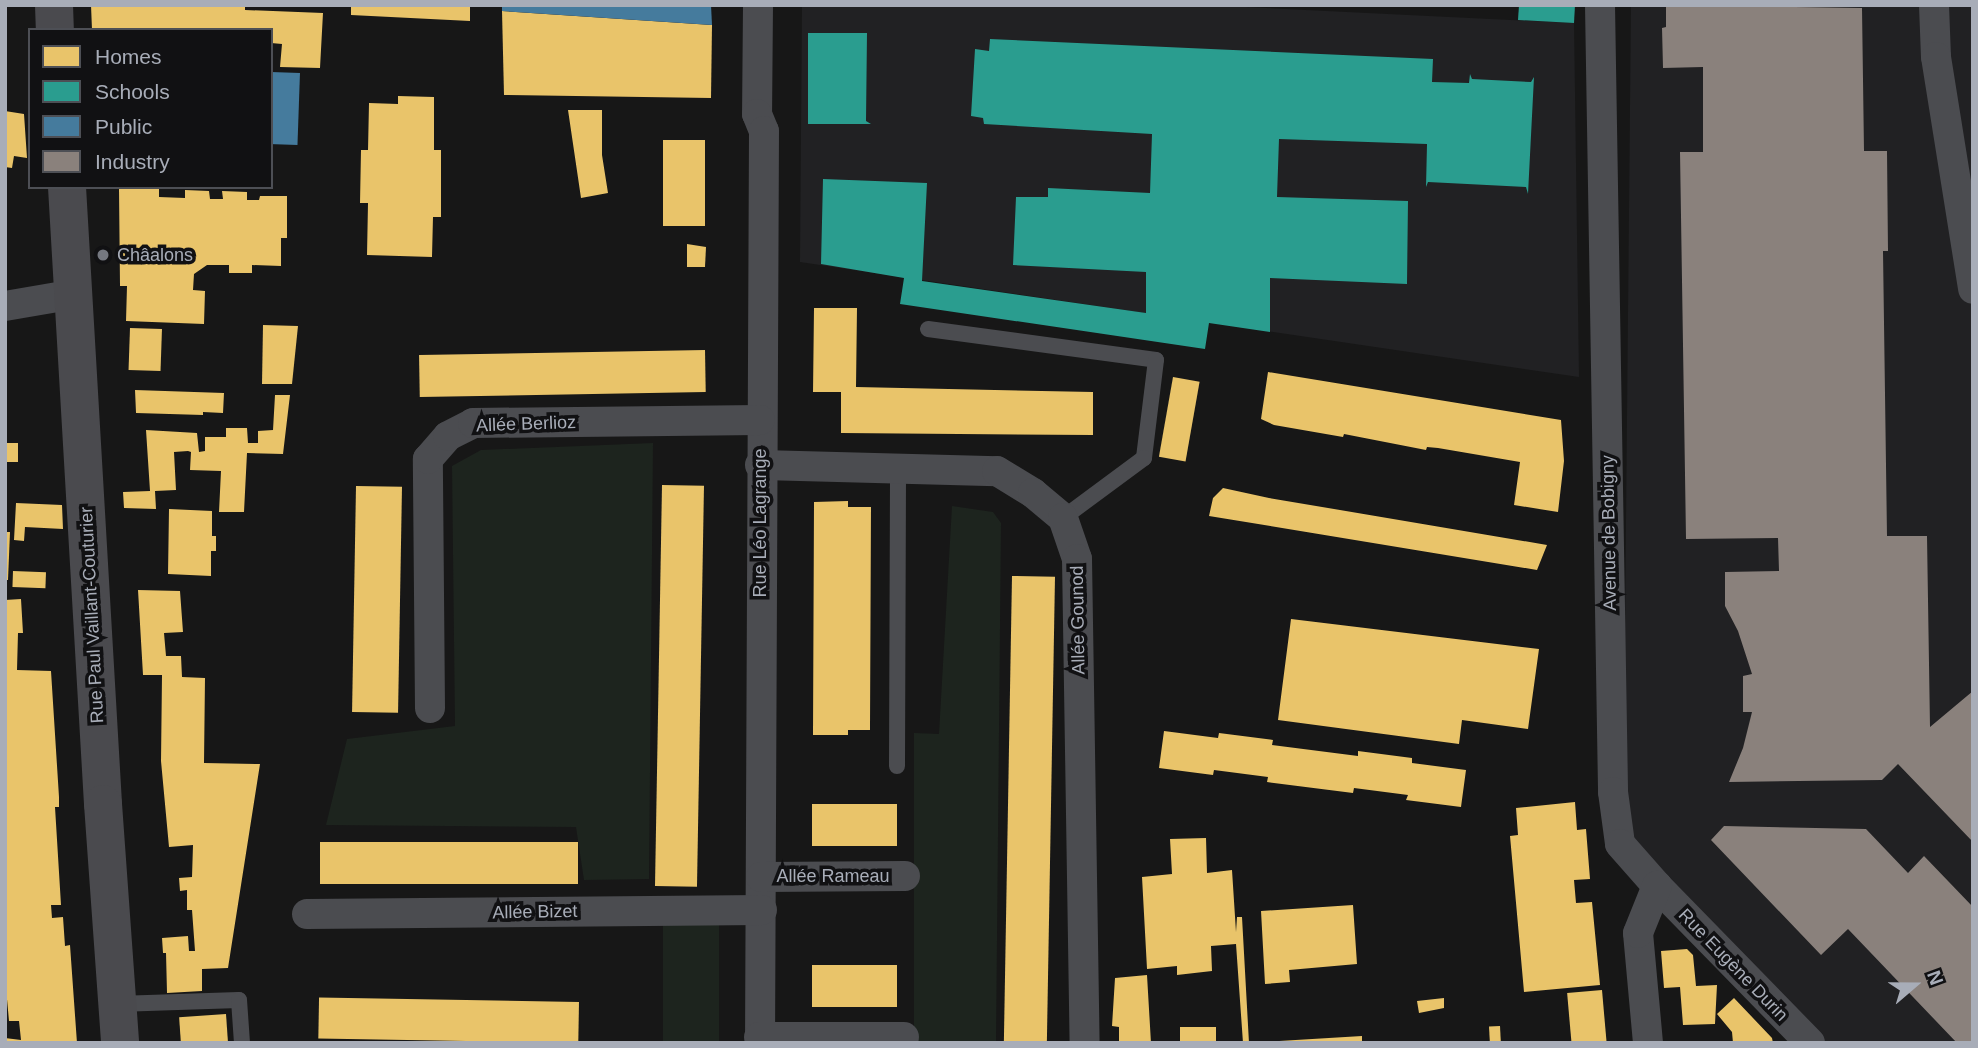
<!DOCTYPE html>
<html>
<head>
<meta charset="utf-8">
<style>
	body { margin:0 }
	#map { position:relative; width:1978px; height:1048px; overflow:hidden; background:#171717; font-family:Helvetica,sans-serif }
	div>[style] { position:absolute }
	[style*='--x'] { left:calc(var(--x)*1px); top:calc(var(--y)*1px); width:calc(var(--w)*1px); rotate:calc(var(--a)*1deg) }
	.built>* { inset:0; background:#212123 }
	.green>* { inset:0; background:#1d241e; transform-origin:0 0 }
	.homes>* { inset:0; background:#e9c46a; transform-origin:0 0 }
	.schools>* { inset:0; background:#2a9d8f }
	.public>* { inset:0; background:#457b9d; transform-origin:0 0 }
	.industry>* { inset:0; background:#8a817c }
	.service>* { height:16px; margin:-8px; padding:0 8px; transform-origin:8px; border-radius:8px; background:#4b4c50 }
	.minor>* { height:30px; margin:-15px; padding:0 15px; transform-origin:15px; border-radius:15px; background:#4b4c50 }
	.secondary>* { height:38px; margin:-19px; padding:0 19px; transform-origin:19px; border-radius:19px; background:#4a4a4e }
	.dots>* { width:19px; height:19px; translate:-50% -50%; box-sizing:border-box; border:4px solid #111113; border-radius:50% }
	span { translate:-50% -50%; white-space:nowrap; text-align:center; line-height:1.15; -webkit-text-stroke:7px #111113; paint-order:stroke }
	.poi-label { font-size:18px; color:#a8adb8 }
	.left { translate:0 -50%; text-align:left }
	.street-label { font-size:18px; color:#a8adb8 }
	.frame { position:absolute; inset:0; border:7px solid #a8adb8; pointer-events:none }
	.legend { position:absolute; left:28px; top:28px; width:245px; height:161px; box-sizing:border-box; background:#111113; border:2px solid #4d4f55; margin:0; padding:9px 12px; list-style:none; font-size:21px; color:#a8adb8 }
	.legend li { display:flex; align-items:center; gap:14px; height:35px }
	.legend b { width:35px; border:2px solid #4d4f55 }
	.north { position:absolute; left:1880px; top:950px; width:70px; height:70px; -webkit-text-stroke:5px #111113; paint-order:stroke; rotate:70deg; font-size:19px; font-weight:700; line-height:28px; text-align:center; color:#a8adb8 }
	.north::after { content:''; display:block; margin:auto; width:24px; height:32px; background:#a8adb8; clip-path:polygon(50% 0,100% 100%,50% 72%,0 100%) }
</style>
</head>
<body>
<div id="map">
	<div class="built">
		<i style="clip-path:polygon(802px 5px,1204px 5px,1574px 23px,1579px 377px,800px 262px)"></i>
		<i style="clip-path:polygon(1631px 5px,1973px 5px,1973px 1043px,1824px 1043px,1623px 833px)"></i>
	</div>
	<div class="green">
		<i style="clip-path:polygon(653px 443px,649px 879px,584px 880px,576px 827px,326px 825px,347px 739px,455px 726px,452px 466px,481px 450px)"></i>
		<i style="clip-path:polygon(952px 506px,993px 512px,1001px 523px,996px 1043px,914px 1043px,914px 733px,939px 734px)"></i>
		<i style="left:719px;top:901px;width:142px;height:56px;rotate:90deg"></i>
	</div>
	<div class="homes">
		<i style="clip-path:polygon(91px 5px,245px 5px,245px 10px,323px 13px,320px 68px,280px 67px,282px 44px,271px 43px,271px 30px,92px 30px)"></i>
		<i style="clip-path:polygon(351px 5px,470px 5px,470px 21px,351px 15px)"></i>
		<i style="clip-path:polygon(502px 11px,712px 25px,711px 98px,504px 95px)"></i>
		<i style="clip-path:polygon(398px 96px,434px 97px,434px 150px,441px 150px,441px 217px,433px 217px,432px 257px,367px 255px,368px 203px,360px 203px,361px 150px,368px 150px,369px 103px,398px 104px)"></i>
		<i style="clip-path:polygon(568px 110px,602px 110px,602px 155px,608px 193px,581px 198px)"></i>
		<i style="clip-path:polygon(5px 111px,24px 114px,27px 158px,14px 156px,12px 168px,5px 167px)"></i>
		<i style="left:663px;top:140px;width:42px;height:86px"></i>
		<i style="clip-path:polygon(119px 189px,159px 189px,159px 197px,185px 198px,185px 190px,209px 191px,210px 199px,223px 199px,222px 191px,247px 192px,247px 200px,259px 200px,260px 196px,287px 196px,287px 238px,281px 238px,281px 266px,252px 265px,252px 273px,229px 273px,229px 265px,207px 265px,194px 274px,193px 290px,205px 291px,204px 324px,126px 321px,127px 286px,120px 286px)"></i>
		<i style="clip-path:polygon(687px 244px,706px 247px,705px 267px,687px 267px)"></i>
		<i style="clip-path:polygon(814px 308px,857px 308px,856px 387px,1093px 392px,1093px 435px,841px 433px,841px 392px,813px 392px)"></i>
		<i style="clip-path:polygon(263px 325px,298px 326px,292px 384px,262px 384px)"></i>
		<i style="left:130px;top:328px;width:32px;height:42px;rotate:2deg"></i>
		<i style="left:705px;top:350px;width:42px;height:286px;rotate:89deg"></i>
		<i style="clip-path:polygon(1268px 372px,1561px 420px,1564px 461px,1558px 512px,1514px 505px,1520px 462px,1438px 448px,1427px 447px,1426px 450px,1344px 434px,1343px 437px,1274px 425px,1261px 419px)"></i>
		<i style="left:1173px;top:377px;width:27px;height:81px;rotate:10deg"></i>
		<i style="clip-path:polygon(135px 390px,224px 393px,223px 413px,203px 412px,203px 415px,136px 413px)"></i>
		<i style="clip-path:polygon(275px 395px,290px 395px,283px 454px,247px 453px,244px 512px,219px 512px,221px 471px,190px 470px,191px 452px,188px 451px,174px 452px,176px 490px,155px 491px,156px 509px,124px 508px,123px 492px,150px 491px,146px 430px,197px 433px,199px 452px,205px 451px,205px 437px,226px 437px,226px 428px,247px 428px,248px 443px,258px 443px,258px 431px,273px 430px)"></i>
		<i style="left:5px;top:443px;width:13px;height:19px"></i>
		<i style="left:662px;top:485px;width:42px;height:401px;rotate:1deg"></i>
		<i style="left:356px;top:486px;width:46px;height:226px;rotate:1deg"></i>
		<i style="clip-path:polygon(1223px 488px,1269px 498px,1547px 545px,1537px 570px,1209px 516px,1213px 498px)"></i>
		<i style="clip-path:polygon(848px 501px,848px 507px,871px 507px,870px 730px,848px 730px,848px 735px,813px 735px,814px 502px)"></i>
		<i style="clip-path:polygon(16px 503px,62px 505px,63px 529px,25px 527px,24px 541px,14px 540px)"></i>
		<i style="clip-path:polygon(169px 509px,212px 511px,212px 536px,216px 536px,216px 551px,211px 551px,211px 576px,168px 574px)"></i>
		<i style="clip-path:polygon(5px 532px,10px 532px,8px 580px,5px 580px)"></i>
		<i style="left:13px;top:571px;width:33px;height:16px;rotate:2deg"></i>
		<i style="left:1012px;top:576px;width:43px;height:467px;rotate:1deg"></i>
		<i style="clip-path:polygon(138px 590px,180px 591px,183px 632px,164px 633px,166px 656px,181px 656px,182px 677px,205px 678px,204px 763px,260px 764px,228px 968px,202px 969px,202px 991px,167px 993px,166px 953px,163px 953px,162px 938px,188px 936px,189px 951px,195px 951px,192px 910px,187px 910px,187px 890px,180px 891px,179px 878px,192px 877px,193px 845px,169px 847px,161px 761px,162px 675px,143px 675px)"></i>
		<i style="clip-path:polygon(21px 599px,23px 633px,18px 633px,17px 670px,51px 671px,59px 797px,59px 807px,55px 807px,61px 905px,51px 905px,52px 918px,63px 917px,65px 946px,70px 945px,77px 1043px,5px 1043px,5px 1038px,21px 1040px,19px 1021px,9px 1021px,5px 977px,5px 600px)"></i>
		<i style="clip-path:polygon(1291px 619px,1539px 649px,1528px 729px,1462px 720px,1459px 744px,1278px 720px)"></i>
		<i style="clip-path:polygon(1164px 731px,1218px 738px,1219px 733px,1273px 740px,1272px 745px,1358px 756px,1358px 751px,1412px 758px,1412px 763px,1466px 770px,1461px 807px,1406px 800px,1408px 795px,1354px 788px,1353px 793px,1267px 782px,1268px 777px,1214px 770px,1213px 775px,1159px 768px)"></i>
		<i style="clip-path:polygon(1575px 802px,1577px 830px,1586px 829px,1590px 879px,1574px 880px,1576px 903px,1592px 902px,1600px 985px,1524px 992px,1510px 836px,1518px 835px,1516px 808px)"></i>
		<i style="left:812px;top:804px;width:85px;height:42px"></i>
		<i style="clip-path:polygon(1206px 838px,1207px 873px,1232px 870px,1236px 932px,1237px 917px,1242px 917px,1249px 1043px,1243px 1043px,1236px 944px,1211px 946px,1212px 971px,1177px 975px,1177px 966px,1147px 969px,1142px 877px,1172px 874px,1170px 839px)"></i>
		<i style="left:320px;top:842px;width:258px;height:42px"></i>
		<i style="clip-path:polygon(1353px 905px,1357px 964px,1289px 970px,1290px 982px,1265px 984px,1261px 911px)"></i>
		<i style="clip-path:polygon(1687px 949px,1693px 955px,1696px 986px,1717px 985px,1715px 1024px,1683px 1025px,1680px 987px,1664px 988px,1661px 951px)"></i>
		<i style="left:812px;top:965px;width:85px;height:42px"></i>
		<i style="clip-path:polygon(1147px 975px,1151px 1043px,1119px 1043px,1119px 1027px,1112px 1026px,1115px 978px)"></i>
		<i style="left:1602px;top:990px;width:53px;height:35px;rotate:85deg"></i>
		<i style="clip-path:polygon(1444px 998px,1444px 1008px,1419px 1013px,1417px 1001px)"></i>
		<i style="clip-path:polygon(1734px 998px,1772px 1038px,1773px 1043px,1733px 1043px,1732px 1032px,1717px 1014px)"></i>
		<i style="left:579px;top:1002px;width:41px;height:260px;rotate:91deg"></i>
		<i style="left:226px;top:1014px;width:29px;height:47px;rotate:86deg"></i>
		<i style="left:1500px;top:1026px;width:17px;height:11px;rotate:87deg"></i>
		<i style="left:1216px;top:1027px;width:16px;height:36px;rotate:90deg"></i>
		<i style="clip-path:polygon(1362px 1036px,1362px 1043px,1279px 1043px,1279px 1041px)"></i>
	</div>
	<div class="schools">
		<i style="clip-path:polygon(1519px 5px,1575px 5px,1574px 23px,1518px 20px)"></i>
		<i style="clip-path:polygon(808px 33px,867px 33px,866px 121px,871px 124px,808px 124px)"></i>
		<i style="clip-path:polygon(990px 39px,1433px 59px,1432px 82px,1469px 83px,1470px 74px,1472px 79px,1531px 82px,1534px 77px,1528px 194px,1526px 187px,1428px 182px,1426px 187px,1427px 144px,1279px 139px,1277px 197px,1408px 201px,1407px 284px,1270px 278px,1270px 332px,1209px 323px,1205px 349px,900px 304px,904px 278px,821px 264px,823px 179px,927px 183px,922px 281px,1146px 313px,1146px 272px,1013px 265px,1016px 197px,1048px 197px,1048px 188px,1150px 193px,1152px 134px,984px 124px,983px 118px,971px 116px,975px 49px,989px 51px)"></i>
	</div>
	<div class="public">
		<i style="clip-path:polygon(502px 5px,711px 5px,712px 25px,502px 11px)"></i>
		<i style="left:271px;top:72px;width:29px;height:72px;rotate:2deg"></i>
	</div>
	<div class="industry">
		<i style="clip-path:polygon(1666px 5px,1862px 8px,1864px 151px,1887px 151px,1888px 251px,1883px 251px,1887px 536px,1927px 536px,1930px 727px,1973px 691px,1973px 842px,1898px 764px,1882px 780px,1729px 782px,1743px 748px,1752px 712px,1743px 712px,1743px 676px,1752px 674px,1738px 631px,1725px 606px,1725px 572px,1779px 571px,1778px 538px,1686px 539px,1680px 152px,1703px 152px,1703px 67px,1663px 68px,1662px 28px,1666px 27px)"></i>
		<i style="clip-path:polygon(1724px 826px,1866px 829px,1908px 873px,1924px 856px,1973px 907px,1973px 1043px,1957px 1043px,1848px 929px,1821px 955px,1711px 840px)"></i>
	</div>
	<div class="service">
		<i style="--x:928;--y:329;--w:230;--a:7.7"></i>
		<i style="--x:1156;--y:360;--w:99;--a:97"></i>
		<i style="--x:1144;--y:458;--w:101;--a:143.5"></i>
		<i style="--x:897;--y:766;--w:298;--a:-89.8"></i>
		<i style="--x:117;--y:1004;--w:122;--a:-1.9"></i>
		<i style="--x:239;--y:1000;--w:43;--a:86"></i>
	</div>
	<div class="minor">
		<i style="--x:758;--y:5;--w:109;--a:90.5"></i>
		<i style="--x:757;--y:114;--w:18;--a:68"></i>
		<i style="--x:764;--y:131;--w:912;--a:90.25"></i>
		<i style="--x:1600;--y:5;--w:787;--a:89.05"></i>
		<i style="--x:1613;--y:792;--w:52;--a:82.3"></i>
		<i style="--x:1620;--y:844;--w:56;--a:48.6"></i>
		<i style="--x:1657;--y:886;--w:219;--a:45.7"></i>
		<i style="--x:1934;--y:5;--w:52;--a:87.8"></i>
		<i style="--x:1936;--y:57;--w:235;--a:80.9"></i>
		<i style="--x:5;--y:306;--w:71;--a:-9.7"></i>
		<i style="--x:760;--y:465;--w:237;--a:1.5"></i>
		<i style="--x:997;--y:471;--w:42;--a:31.4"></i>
		<i style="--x:1033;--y:493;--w:39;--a:40"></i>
		<i style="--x:1063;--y:518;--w:43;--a:71.1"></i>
		<i style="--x:1077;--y:559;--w:484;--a:89.1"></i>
		<i style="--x:430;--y:708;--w:249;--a:-90.5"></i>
		<i style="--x:428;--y:459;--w:30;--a:-49"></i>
		<i style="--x:448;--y:436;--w:28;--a:-27"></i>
		<i style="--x:473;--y:423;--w:287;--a:-0.6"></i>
		<i style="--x:761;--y:877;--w:144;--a:-0.4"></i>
		<i style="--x:307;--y:914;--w:455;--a:-0.5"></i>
		<i style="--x:759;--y:1037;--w:145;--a:0"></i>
		<i style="--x:1648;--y:1043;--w:110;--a:-95.2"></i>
		<i style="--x:1638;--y:933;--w:51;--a:-68"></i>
	</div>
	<div class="secondary">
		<i style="--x:54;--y:5;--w:25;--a:88"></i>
		<i style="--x:67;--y:187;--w:618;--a:86.66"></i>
		<i style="--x:103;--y:804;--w:240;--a:85.9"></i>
	</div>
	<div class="dots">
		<i style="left:103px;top:255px;background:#757880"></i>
	</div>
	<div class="poi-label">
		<span class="left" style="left:117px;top:255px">Châalons</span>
	</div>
	<div class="street-label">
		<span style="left:526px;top:424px;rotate:-2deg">Allée Berlioz</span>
		<span style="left:760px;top:523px;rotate:-90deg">Rue Léo Lagrange</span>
		<span style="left:1609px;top:533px;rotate:-91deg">Avenue de Bobigny</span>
		<span style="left:92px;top:615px;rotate:-93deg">Rue Paul Vaillant-Couturier</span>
		<span style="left:1078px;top:620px;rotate:-91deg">Allée Gounod</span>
		<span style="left:833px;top:876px">Allée Rameau</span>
		<span style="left:535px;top:912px;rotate:-1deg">Allée Bizet</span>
		<span style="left:1733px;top:965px;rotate:46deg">Rue Eugène Durin</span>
	</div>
	<div class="frame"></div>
	<ul class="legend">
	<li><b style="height:19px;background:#e9c46a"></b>Homes</li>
	<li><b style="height:19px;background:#2a9d8f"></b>Schools</li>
	<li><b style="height:19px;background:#457b9d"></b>Public</li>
	<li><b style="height:19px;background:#8a817c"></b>Industry</li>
	</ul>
	<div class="north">N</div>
</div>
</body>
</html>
